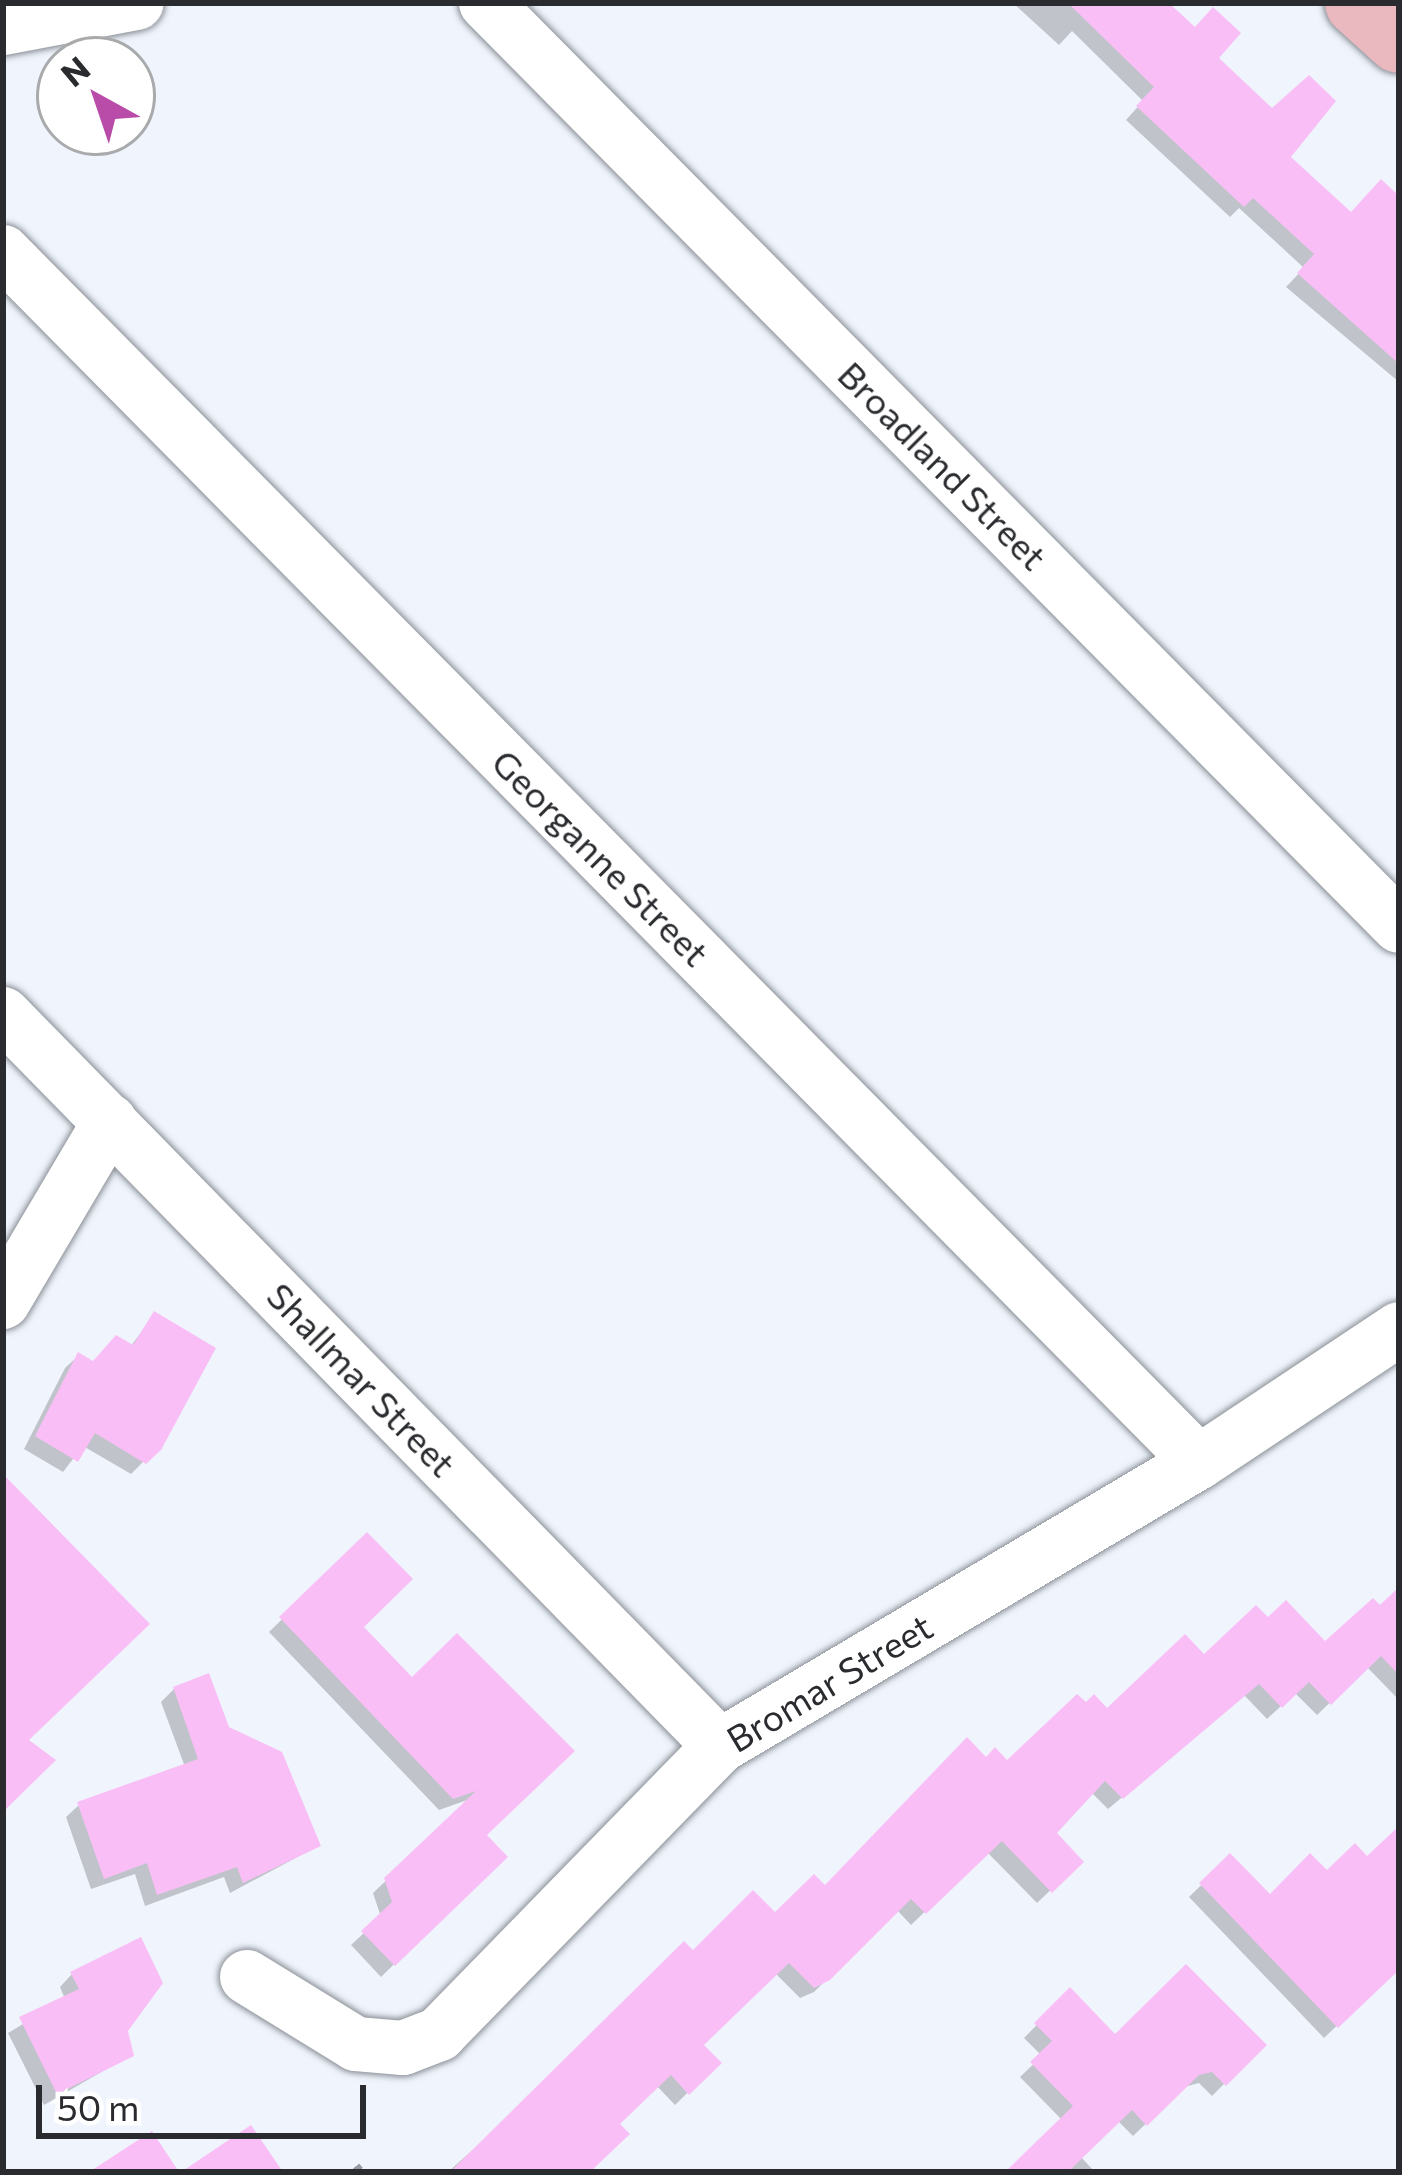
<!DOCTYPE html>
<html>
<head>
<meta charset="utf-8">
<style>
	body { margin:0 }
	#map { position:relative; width:1402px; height:2175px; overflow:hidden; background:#f0f5fd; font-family:Commissioner,sans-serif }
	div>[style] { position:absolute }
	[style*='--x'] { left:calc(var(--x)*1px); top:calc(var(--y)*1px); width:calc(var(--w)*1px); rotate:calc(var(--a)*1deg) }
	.shadow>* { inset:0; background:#0003 }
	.building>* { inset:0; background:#fabef6 }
	.path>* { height:8px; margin-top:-4px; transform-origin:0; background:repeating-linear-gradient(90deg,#989ca1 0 6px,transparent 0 12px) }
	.roads { filter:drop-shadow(0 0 3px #8b9097) drop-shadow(0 0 3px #8b9097) }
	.minor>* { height:54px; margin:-27px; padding:0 27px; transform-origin:27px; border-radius:27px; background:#fff }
	.major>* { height:66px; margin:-33px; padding:0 33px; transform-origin:33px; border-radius:33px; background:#eab8bf }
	span { translate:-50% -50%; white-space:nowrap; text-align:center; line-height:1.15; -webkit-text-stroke:10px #fff; paint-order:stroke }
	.street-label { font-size:36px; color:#292b2e }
	.frame { position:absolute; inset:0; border:6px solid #292b2e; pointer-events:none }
	.north { position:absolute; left:36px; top:36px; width:120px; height:120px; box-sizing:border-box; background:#fff; border:3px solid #a9aaab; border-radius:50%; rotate:320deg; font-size:33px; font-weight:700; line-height:48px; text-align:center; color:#292b2e }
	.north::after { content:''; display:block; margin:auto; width:42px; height:54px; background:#b94ba9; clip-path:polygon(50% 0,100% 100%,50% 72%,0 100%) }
	.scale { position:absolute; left:36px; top:2085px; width:330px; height:54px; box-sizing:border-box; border:6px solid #292b2e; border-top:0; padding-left:15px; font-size:36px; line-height:42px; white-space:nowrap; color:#292b2e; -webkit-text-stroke:9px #fff; paint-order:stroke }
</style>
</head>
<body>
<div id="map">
	<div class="shadow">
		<i style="clip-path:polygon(1013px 3px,1165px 3px,1287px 157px,1350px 216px,1399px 201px,1399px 382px,1286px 287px,1304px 268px,1239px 208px,1230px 217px,1126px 120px,1143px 101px,1072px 31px,1059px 45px)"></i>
		<i style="clip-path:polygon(155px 1314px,143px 1462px,131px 1474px,83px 1446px,63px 1472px,24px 1449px,65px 1368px,78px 1356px,92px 1364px,130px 1347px)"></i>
		<i style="clip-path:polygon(367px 1536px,360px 1627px,412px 1681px,457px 1637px,483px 1835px,504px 1857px,381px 1977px,351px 1945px,381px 1917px,373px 1893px,473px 1798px,439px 1810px,269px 1632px)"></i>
		<i style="clip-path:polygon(1399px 1591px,1398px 1699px,1367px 1667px,1317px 1715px,1295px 1693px,1267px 1719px,1244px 1695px,1108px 1809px,1091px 1792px,1053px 1833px,1080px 1862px,1037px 1903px,987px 1852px,911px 1925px,897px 1910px,814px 1992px,800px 1998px,775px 1973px,700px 2045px,718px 2063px,675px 2105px,656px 2085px,616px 2124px,587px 2172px,448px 2172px,692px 1954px,825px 1889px,986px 1761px,1007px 1764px,1268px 1622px,1325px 1645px)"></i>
		<i style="clip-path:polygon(174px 1689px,226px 1729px,318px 1846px,230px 1893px,224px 1877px,145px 1906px,135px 1874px,91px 1889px,66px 1817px,79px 1805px,185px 1767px,161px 1702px)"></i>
		<i style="clip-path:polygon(1399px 1830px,1399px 1966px,1324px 2038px,1189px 1897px,1230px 1857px,1269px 1899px,1367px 1860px)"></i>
		<i style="clip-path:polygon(72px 1974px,125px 2030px,131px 2055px,44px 2105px,8px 2033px,65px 1999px,60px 1987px)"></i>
		<i style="clip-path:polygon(1070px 1991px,1115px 2038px,1263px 2045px,1212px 2096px,1199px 2083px,1184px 2087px,1133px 2136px,1117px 2120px,1080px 2156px,1095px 2172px,1009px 2172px,1063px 2121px,1020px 2077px,1042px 2056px,1024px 2038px)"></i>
	</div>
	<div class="building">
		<i style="clip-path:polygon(1068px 3px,1169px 3px,1195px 27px,1213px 7px,1241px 33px,1219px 58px,1272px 108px,1309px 75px,1336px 101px,1291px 157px,1351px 212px,1381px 179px,1399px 196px,1399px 364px,1297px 273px,1314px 254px,1253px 198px,1244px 207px,1136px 106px,1154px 87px)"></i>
		<i style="clip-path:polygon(154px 1311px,216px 1348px,161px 1450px,146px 1464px,95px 1433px,78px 1462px,35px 1436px,78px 1352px,93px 1361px,116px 1335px,133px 1345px)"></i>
		<i style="clip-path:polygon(3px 1474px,150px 1624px,29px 1740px,56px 1760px,3px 1812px)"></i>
		<i style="clip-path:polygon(367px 1532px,413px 1579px,364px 1627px,412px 1677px,457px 1633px,575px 1751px,487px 1835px,508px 1857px,395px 1966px,361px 1931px,392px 1902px,384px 1878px,476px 1791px,453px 1799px,279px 1617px)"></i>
		<i style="clip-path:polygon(1399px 1587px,1399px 1675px,1381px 1656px,1331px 1705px,1309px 1682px,1282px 1708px,1259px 1684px,1123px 1799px,1105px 1781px,1057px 1833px,1084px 1862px,1052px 1893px,1002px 1841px,926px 1914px,911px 1899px,830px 1980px,814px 1988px,789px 1963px,704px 2045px,722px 2063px,689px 2095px,671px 2075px,620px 2124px,630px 2134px,590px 2172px,450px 2172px,684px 1941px,693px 1950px,753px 1890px,775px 1912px,814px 1874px,825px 1885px,967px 1737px,986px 1757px,995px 1747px,1007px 1760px,1077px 1694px,1086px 1702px,1094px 1694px,1107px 1708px,1185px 1634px,1204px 1654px,1256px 1605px,1268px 1617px,1286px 1600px,1325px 1641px,1373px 1598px,1380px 1605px)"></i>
		<i style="clip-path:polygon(209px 1673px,229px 1727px,282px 1752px,321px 1846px,243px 1883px,237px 1867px,157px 1895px,147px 1863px,104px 1879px,77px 1802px,198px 1759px,173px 1687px)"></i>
		<i style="clip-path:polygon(1399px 1826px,1399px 1970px,1338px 2028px,1199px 1883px,1230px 1853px,1270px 1894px,1310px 1853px,1327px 1870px,1355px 1843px,1367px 1856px)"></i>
		<i style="clip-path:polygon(141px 1937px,163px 1983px,128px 2031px,134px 2056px,57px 2094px,19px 2017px,79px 1989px,70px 1972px)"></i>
		<i style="clip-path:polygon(1186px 1964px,1267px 2045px,1226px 2086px,1212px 2072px,1199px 2075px,1147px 2126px,1132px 2110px,1068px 2172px,1005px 2172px,1073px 2106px,1030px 2062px,1052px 2041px,1034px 2023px,1070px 1987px,1115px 2034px)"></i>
		<i style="clip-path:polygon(251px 2125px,283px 2172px,181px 2172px)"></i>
		<i style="clip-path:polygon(152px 2131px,179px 2172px,89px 2172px)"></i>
	</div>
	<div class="path">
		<i style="--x:356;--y:2166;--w:8;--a:50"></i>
	</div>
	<div class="roads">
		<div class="minor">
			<i style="--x:486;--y:3;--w:1298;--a:45.31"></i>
			<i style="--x:3;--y:28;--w:136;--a:-10.6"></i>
			<i style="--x:3;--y:252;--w:1701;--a:45.33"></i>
			<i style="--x:3;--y:1014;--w:1025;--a:45.59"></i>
			<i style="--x:3;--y:1302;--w:210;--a:-59.4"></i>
			<i style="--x:247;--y:1977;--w:128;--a:31.6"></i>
			<i style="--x:356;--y:2044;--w:47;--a:4.9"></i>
			<i style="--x:403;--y:2048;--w:39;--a:-21"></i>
			<i style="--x:439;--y:2034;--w:402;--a:-45.7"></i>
			<i style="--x:720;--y:1746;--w:557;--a:-30.66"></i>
			<i style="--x:1199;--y:1462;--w:240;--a:-33.6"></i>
		</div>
		<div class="major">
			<i style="--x:1358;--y:3;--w:55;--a:42.1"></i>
		</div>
	</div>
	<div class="street-label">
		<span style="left:943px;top:465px;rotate:45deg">Broadland Street</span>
		<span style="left:601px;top:857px;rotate:45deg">Georganne Street</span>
		<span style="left:362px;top:1379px;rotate:46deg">Shallmar Street</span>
		<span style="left:829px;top:1682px;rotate:-31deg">Bromar Street</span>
	</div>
	<div class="frame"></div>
	<div class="north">N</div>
	<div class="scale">50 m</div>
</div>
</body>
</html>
